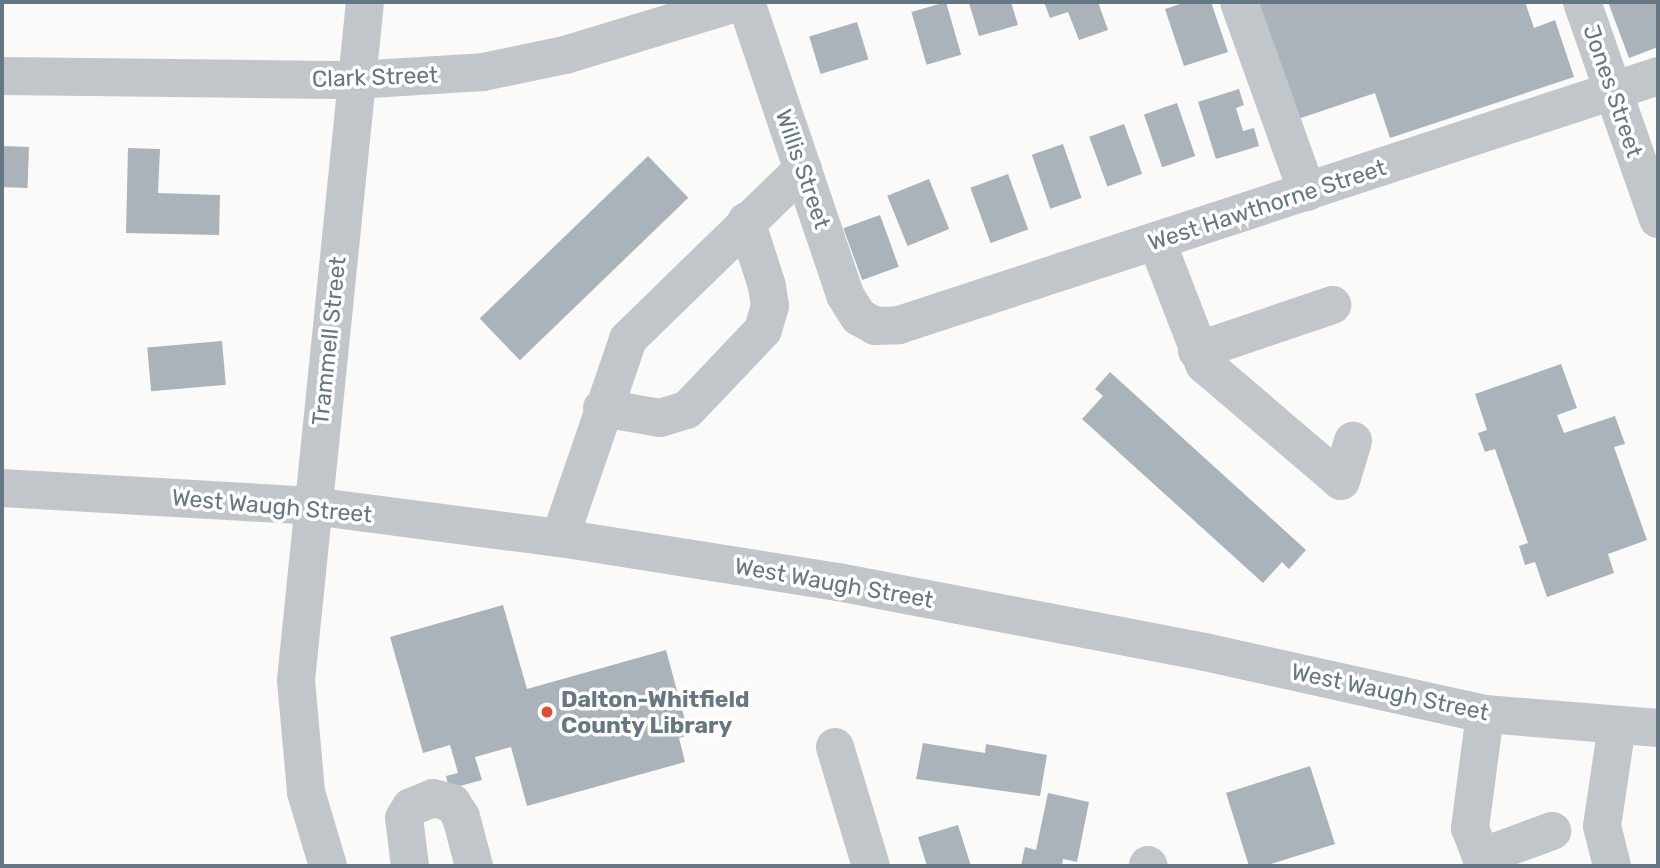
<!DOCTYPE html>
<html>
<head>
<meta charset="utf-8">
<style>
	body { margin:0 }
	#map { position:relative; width:1660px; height:868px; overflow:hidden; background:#fafaf8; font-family:Rubik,sans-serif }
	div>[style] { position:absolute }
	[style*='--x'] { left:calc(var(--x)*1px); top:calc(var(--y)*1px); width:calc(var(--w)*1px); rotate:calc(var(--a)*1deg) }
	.building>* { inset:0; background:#aab3b9; transform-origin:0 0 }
	.minor>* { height:38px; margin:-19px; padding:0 19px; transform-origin:19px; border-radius:19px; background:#c1c6ca }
	.dots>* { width:19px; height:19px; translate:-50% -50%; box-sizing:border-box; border:4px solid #fff; border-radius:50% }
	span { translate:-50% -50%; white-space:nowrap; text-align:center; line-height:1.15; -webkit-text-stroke:7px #fff; paint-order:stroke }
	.street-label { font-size:23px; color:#657782 }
	.poi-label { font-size:23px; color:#657782; font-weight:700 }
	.left { translate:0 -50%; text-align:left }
	.frame { position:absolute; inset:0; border:4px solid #657782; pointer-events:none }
</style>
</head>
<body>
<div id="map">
	<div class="building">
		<i style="left:946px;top:2px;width:55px;height:36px;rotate:74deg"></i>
		<i style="clip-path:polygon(973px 2px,1011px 2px,1018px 25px,979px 36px,969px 3px)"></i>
		<i style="clip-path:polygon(1044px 2px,1098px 2px,1108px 30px,1079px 40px,1068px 12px,1050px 18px)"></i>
		<i style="clip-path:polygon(1186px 2px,1211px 2px,1228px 52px,1184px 66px,1165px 9px)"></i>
		<i style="clip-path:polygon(1251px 2px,1525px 2px,1534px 28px,1555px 20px,1574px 77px,1390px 138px,1375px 93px,1292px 121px)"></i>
		<i style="clip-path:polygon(1608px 2px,1658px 2px,1658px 47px,1629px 58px)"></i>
		<i style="left:857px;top:22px;width:39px;height:50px;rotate:73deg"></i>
		<i style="clip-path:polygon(1239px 89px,1244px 105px,1236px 108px,1243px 131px,1254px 128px,1259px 146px,1216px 159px,1198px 102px)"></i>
		<i style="left:1177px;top:103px;width:56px;height:35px;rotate:71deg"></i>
		<i style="left:1124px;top:124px;width:53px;height:37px;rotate:70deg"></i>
		<i style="left:1063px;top:144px;width:57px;height:33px;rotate:71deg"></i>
		<i style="left:2px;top:146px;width:27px;height:41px;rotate:2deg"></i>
		<i style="clip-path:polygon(128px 148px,160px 149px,158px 193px,220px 195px,219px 235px,126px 233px)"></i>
		<i style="left:648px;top:156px;width:58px;height:234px;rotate:46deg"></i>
		<i style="left:1008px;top:174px;width:59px;height:40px;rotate:70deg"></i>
		<i style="left:929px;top:179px;width:54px;height:45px;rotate:68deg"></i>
		<i style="left:880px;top:215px;width:55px;height:39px;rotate:70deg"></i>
		<i style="left:222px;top:341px;width:44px;height:75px;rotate:85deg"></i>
		<i style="clip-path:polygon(1561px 364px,1577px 408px,1557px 415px,1564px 433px,1615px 416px,1625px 444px,1614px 447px,1647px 540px,1608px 554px,1614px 573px,1547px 597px,1535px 562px,1525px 565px,1519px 546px,1528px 543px,1495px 449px,1485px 452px,1478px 433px,1487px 430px,1475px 394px)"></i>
		<i style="clip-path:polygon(1110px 372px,1306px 550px,1289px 569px,1282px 562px,1263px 583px,1082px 419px,1103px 396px,1095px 389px)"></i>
		<i style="clip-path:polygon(503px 605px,527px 689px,666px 650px,689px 735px,679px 738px,685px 762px,527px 806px,511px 747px,475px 757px,482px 780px,449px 789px,446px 776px,458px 773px,450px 745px,423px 753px,390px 637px)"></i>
		<i style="clip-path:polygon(923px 743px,985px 753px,986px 744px,1047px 755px,1040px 796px,916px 779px)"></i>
		<i style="clip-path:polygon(1310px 766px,1335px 844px,1264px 866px,1249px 866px,1226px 793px)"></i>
		<i style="clip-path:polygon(1048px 793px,1089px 802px,1077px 862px,1063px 859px,1062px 866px,1021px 866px,1025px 847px,1036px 850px)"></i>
		<i style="clip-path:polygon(958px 825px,971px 866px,927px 866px,918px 837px)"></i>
	</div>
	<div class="minor">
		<i style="--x:746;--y:2;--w:309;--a:71.3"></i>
		<i style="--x:845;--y:295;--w:26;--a:58"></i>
		<i style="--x:859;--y:317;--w:18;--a:29"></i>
		<i style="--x:875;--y:326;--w:24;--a:-2"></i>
		<i style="--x:899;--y:325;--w:799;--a:-18.16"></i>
		<i style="--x:1239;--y:2;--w:202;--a:70.3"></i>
		<i style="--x:1582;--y:2;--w:230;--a:70.7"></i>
		<i style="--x:2;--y:76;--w:352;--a:0.7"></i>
		<i style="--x:354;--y:80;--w:129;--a:-3.5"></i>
		<i style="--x:483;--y:72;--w:84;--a:-11.7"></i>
		<i style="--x:565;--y:55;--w:182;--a:-16.9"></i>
		<i style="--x:1157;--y:242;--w:131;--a:68.9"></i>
		<i style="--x:1204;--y:364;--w:180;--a:40.5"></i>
		<i style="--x:1341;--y:481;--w:42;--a:-73.3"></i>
		<i style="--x:1197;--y:351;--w:143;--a:-18.8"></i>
		<i style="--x:602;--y:408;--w:59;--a:9.8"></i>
		<i style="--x:660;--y:418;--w:28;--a:-17"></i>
		<i style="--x:687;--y:410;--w:110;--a:-46.5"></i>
		<i style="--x:763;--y:330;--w:25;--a:-74"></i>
		<i style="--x:770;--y:306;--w:20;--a:-99"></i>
		<i style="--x:767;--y:286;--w:68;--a:-107.9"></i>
		<i style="--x:2;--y:488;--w:311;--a:3.3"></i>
		<i style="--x:312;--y:506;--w:250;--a:7.4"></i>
		<i style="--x:560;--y:538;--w:281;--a:9"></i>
		<i style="--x:838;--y:582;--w:374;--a:10.8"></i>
		<i style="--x:1205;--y:652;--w:287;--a:12.5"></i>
		<i style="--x:1485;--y:714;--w:174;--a:4.6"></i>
		<i style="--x:560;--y:538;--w:210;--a:-71.1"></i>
		<i style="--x:628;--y:339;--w:244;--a:-44.2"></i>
		<i style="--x:1485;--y:714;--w:115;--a:97.5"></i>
		<i style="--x:1470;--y:828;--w:31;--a:69"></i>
		<i style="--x:1481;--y:857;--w:76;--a:-20.1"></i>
		<i style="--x:835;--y:747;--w:124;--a:73.2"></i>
		<i style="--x:1148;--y:865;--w:1;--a:45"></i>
		<i style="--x:328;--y:866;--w:77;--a:-106.6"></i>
		<i style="--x:306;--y:792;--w:112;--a:-95.1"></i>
		<i style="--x:296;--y:680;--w:682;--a:-84.19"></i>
		<i style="--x:410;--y:866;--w:48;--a:-97.1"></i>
		<i style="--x:404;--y:818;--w:13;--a:-58"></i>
		<i style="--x:411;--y:807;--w:24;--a:-22"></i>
		<i style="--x:433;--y:798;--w:20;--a:15"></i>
		<i style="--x:452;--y:803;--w:17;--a:57"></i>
		<i style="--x:461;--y:817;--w:51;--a:75.1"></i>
		<i style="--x:1612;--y:866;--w:41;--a:-104"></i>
		<i style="--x:1602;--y:826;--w:101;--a:-81.5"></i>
	</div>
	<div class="dots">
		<i style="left:547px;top:712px;background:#e34e2f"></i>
	</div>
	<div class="street-label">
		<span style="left:375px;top:77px;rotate:-2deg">Clark Street</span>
		<span style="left:1613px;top:91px;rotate:71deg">Jones Street</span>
		<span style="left:803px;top:169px;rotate:71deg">Willis Street</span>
		<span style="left:1267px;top:205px;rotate:-18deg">West Hawthorne Street</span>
		<span style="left:329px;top:341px;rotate:-84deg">Trammell Street</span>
		<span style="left:272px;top:506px;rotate:5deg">West Waugh Street</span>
		<span style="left:834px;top:583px;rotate:10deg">West Waugh Street</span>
		<span style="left:1390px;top:692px;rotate:12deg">West Waugh Street</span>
	</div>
	<div class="poi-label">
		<span class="left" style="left:561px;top:712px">Dalton-Whitfield<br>County Library</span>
	</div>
	<div class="frame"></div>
</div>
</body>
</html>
